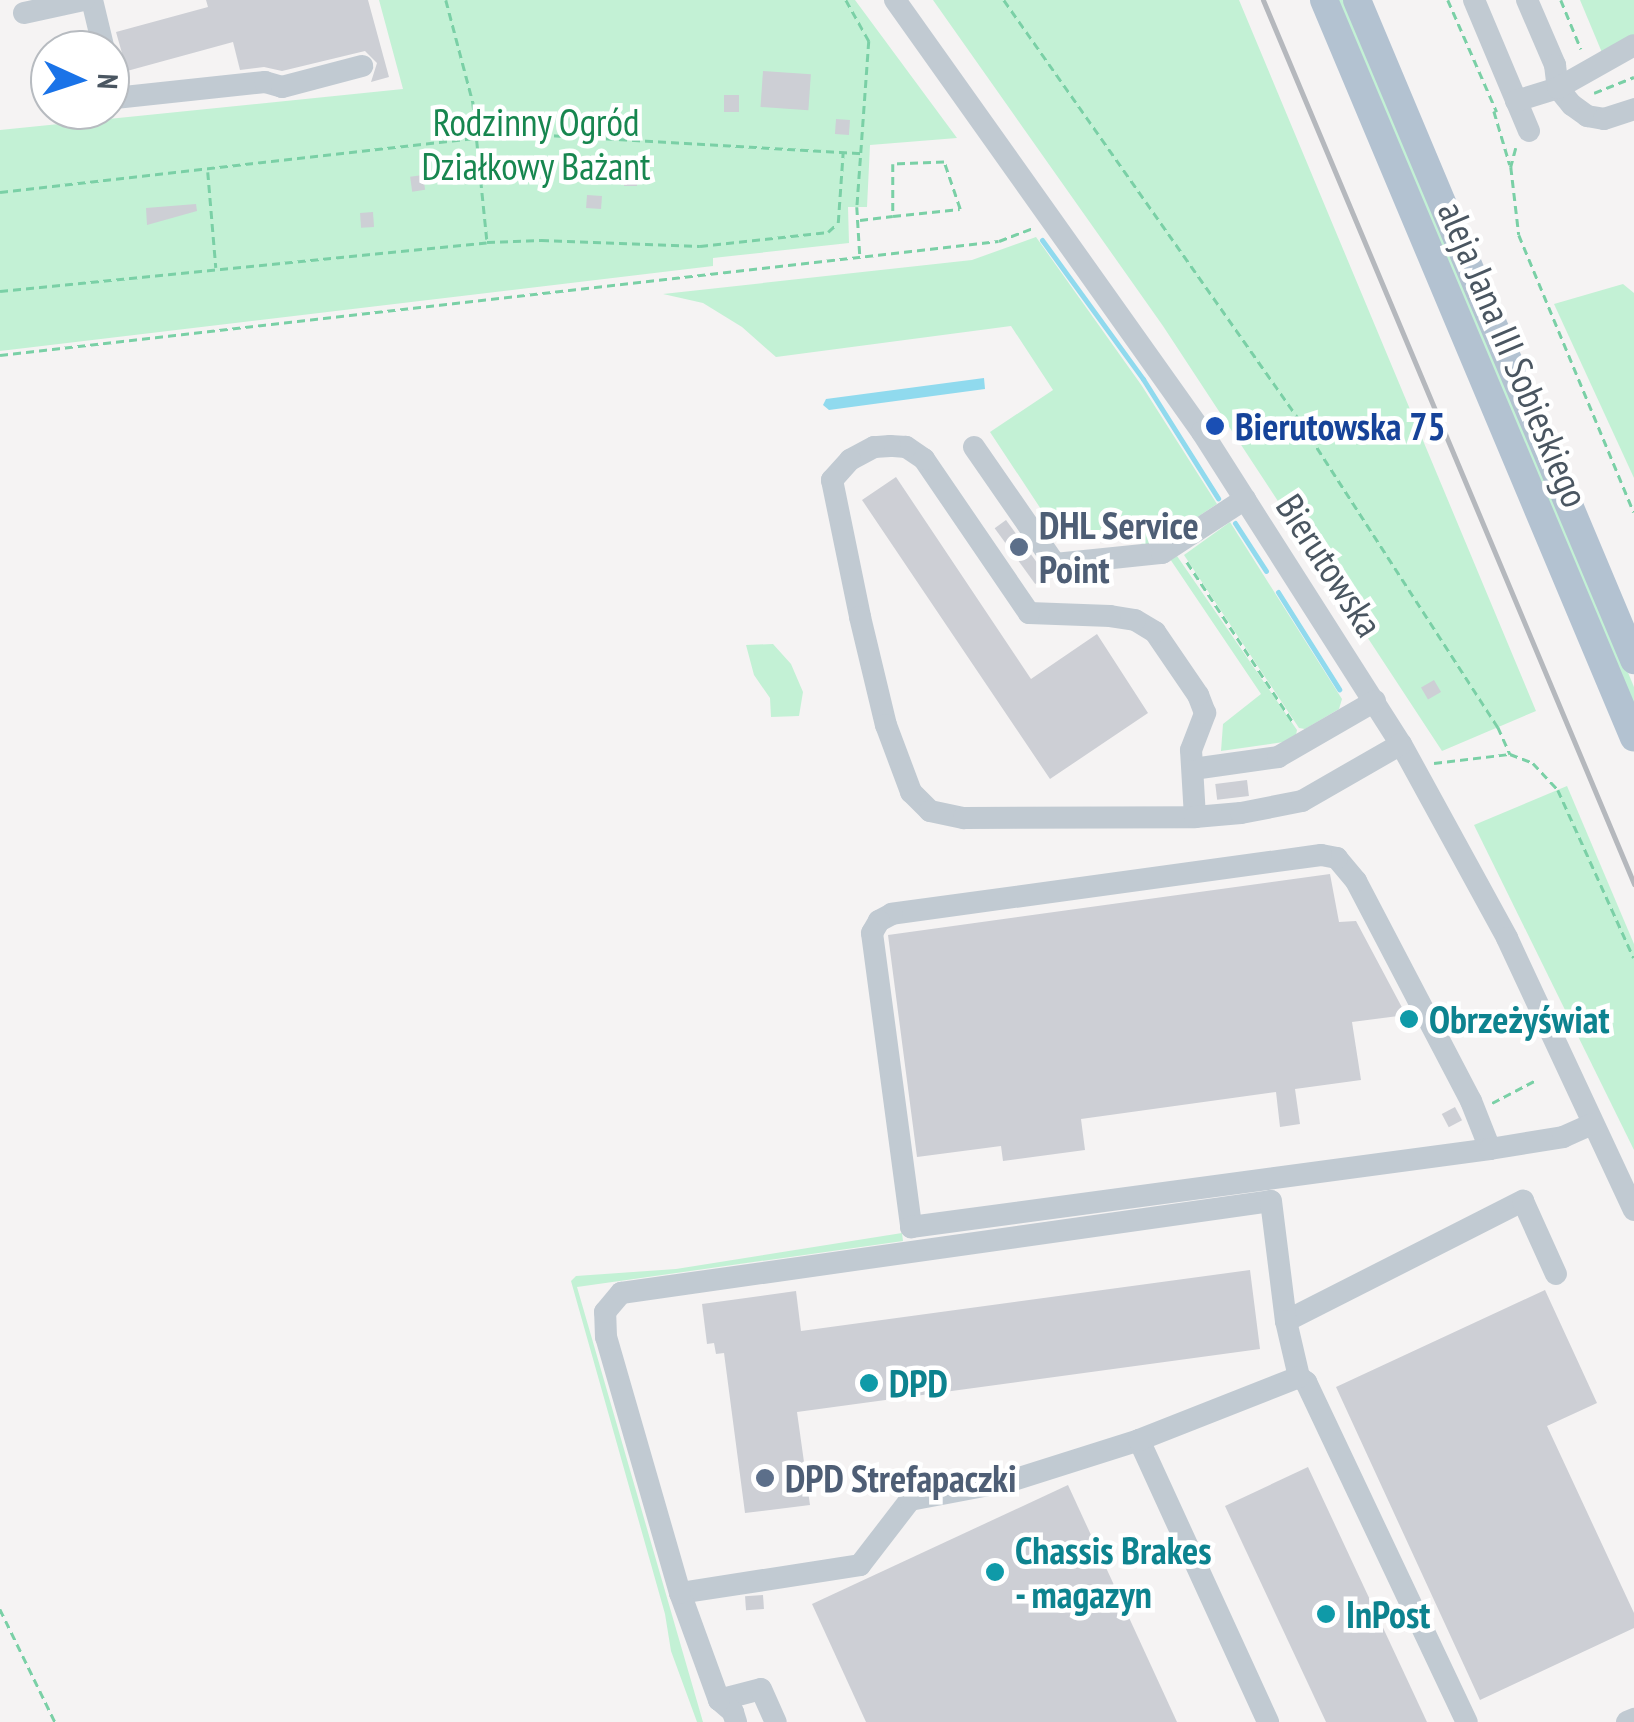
<!DOCTYPE html>
<html>
<head>
<meta charset="utf-8">
<style>
	body { margin:0 }
	#map { position:relative; width:1634px; height:1722px; overflow:hidden; background:#f5f3f3; font-family:"PT Sans Narrow",sans-serif }
	div>[style] { position:absolute }
	[style*='--x'] { left:calc(var(--x)*1px); top:calc(var(--y)*1px); width:calc(var(--w)*1px); rotate:calc(var(--a)*1deg) }
	.green>* { inset:0; background:#c3f1d5 }
	.water>* { inset:0; background:#90daee }
	.stream>* { height:5px; margin:-2.5px; padding:0 2.5px; transform-origin:2.5px; border-radius:2.5px; background:#90daee }
	.building>* { inset:0; background:#cdcfd5; transform-origin:0 0 }
	.path>* { height:2.5px; margin-top:-1.25px; transform-origin:0; background:repeating-linear-gradient(90deg,#7ad0a6 0 8px,transparent 0 13px) }
	.minor>* { height:22px; margin:-11px; padding:0 11px; transform-origin:11px; border-radius:11px; background:#c1cad2 }
	.major>* { height:28px; margin:-14px; padding:0 14px; transform-origin:14px; border-radius:14px; background:#b3c2d1 }
	.rail>* { height:5px; margin:-2.5px; padding:0 2.5px; transform-origin:2.5px; border-radius:2.5px; background:#b5b8bd }
	.dots>* { width:28px; height:28px; translate:-50% -50%; box-sizing:border-box; border:5px solid #fff; border-radius:50% }
	span { translate:-50% -50%; white-space:nowrap; text-align:center; line-height:1.15; -webkit-text-stroke:9px #fff; paint-order:stroke }
	.park-label { font-size:38px; color:#17864f }
	.street-label { font-size:38px; color:#4a5661 }
	.transit-label { font-size:38px; color:#164399; font-weight:700 }
	.left { translate:0 -50%; text-align:left }
	.service-label { font-size:38px; color:#4e5e75; font-weight:700 }
	.culture-label { font-size:38px; color:#0d838f; font-weight:700 }
	.north { position:absolute; left:30px; top:30px; width:100px; height:100px; box-sizing:border-box; background:#fff; border:2px solid #b7bbc0; border-radius:50%; rotate:93deg; font-size:28px; font-weight:700; line-height:40px; text-align:center; color:#4a5661 }
	.north::after { content:''; display:block; margin:auto; width:35px; height:45px; background:#1a73e8; clip-path:polygon(50% 0,100% 100%,50% 72%,0 100%) }
</style>
</head>
<body>
<div id="map">
	<div class="green">
		<i style="clip-path:polygon(379px 0,855px 0,957px 138px,870px 145px,867px 207px,848px 207px,849px 243px,713px 258px,713px 266px,0 351px,0 130px,403px 89px)"></i>
		<i style="clip-path:polygon(933px 0,1239px 0,1536px 711px,1442px 751px,1163px 326px)"></i>
		<i style="clip-path:polygon(1336px 0,1346px 0,1615px 641px,1634px 687px,1634px 712px)"></i>
		<i style="clip-path:polygon(1580px 0,1634px 0,1634px 40px,1603px 55px)"></i>
		<i style="clip-path:polygon(1036px 237px,1142px 386px,1217px 504px,1152px 547px,1142px 546px,1140px 536px,1062px 541px,990px 432px,1053px 390px,1011px 326px,776px 357px,742px 327px,703px 303px,663px 294px,972px 260px)"></i>
		<i style="clip-path:polygon(1623px 284px,1634px 293px,1634px 478px,1554px 304px)"></i>
		<i style="clip-path:polygon(1230px 522px,1342px 699px,1339px 709px,1305px 729px,1299px 728px,1184px 555px)"></i>
		<i style="clip-path:polygon(1177px 556px,1297px 730px,1296px 735px,1284px 742px,1221px 751px,1223px 724px,1261px 694px,1170px 559px)"></i>
		<i style="clip-path:polygon(773px 644px,791px 664px,803px 692px,799px 716px,771px 717px,770px 698px,754px 675px,746px 645px)"></i>
		<i style="clip-path:polygon(1567px 786px,1634px 944px,1634px 1150px,1474px 825px)"></i>
		<i style="clip-path:polygon(902px 1233px,903px 1241px,577px 1287px,703px 1722px,697px 1722px,671px 1651px,665px 1614px,571px 1281px,576px 1276px,676px 1269px)"></i>
	</div>
	<div class="water">
		<i style="clip-path:polygon(984px 378px,985px 389px,829px 410px,823px 405px,826px 399px)"></i>
	</div>
	<div class="stream">
		<i style="--x:1042;--y:240;--w:172;--a:54"></i>
		<i style="--x:1143;--y:379;--w:141;--a:57.8"></i>
		<i style="--x:1235;--y:523;--w:57;--a:57.1"></i>
		<i style="--x:1278;--y:592;--w:115;--a:57.8"></i>
	</div>
	<div class="building">
		<i style="clip-path:polygon(206px 0,368px 0,389px 77px,371px 82px,377px 63px,365px 51px,282px 71px,264px 67px,240px 70px,233px 42px,127px 71px,116px 32px,208px 7px)"></i>
		<i style="left:763px;top:71px;width:48px;height:36px;rotate:4deg"></i>
		<i style="left:724px;top:95px;width:15px;height:17px"></i>
		<i style="left:836px;top:119px;width:14px;height:15px;rotate:4deg"></i>
		<i style="left:624px;top:173px;width:13px;height:13px"></i>
		<i style="left:423px;top:175px;width:15px;height:13px;rotate:82deg"></i>
		<i style="left:587px;top:195px;width:15px;height:13px;rotate:4deg"></i>
		<i style="clip-path:polygon(196px 204px,197px 211px,147px 225px,146px 208px)"></i>
		<i style="left:373px;top:212px;width:15px;height:13px;rotate:86deg"></i>
		<i style="clip-path:polygon(896px 477px,1031px 679px,1097px 634px,1148px 713px,1050px 779px,862px 500px)"></i>
		<i style="left:1006px;top:520px;width:69px;height:14px;rotate:54deg"></i>
		<i style="left:1434px;top:680px;width:14px;height:15px;rotate:60deg"></i>
		<i style="left:1247px;top:780px;width:16px;height:32px;rotate:83deg"></i>
		<i style="clip-path:polygon(1330px 874px,1339px 922px,1356px 921px,1406px 1015px,1352px 1022px,1361px 1080px,1295px 1089px,1300px 1124px,1280px 1127px,1276px 1092px,1081px 1119px,1085px 1150px,1003px 1161px,1001px 1146px,917px 1157px,888px 935px)"></i>
		<i style="left:1455px;top:1107px;width:15px;height:15px;rotate:62deg"></i>
		<i style="clip-path:polygon(1250px 1270px,1260px 1349px,797px 1412px,810px 1505px,745px 1513px,724px 1353px,716px 1354px,714px 1343px,707px 1344px,702px 1304px,796px 1291px,801px 1331px)"></i>
		<i style="clip-path:polygon(1545px 1290px,1597px 1403px,1547px 1426px,1634px 1613px,1634px 1628px,1480px 1700px,1336px 1387px)"></i>
		<i style="clip-path:polygon(1308px 1467px,1427px 1722px,1326px 1722px,1225px 1506px)"></i>
		<i style="clip-path:polygon(1068px 1485px,1177px 1722px,866px 1722px,812px 1604px)"></i>
		<i style="left:763px;top:1595px;width:14px;height:18px;rotate:86deg"></i>
	</div>
	<div class="path">
		<i style="--x:446;--y:0;--w:106;--a:75.2"></i>
		<i style="--x:473;--y:102;--w:138;--a:84.2"></i>
		<i style="--x:846;--y:0;--w:47;--a:60.7"></i>
		<i style="--x:869;--y:41;--w:166;--a:94.1"></i>
		<i style="--x:857;--y:207;--w:49;--a:86.5"></i>
		<i style="--x:1004;--y:0;--w:507;--a:54.87"></i>
		<i style="--x:1296;--y:415;--w:372;--a:57.1"></i>
		<i style="--x:1498;--y:727;--w:30;--a:66"></i>
		<i style="--x:1448;--y:0;--w:122;--a:66.4"></i>
		<i style="--x:1561;--y:0;--w:53;--a:67.8"></i>
		<i style="--x:1594;--y:93;--w:43;--a:-21.8"></i>
		<i style="--x:1494;--y:111;--w:56;--a:73.5"></i>
		<i style="--x:476;--y:131;--w:387;--a:3.3"></i>
		<i style="--x:1516;--y:148;--w:20;--a:105"></i>
		<i style="--x:1511;--y:167;--w:68;--a:83.3"></i>
		<i style="--x:1519;--y:235;--w:300;--a:67.5"></i>
		<i style="--x:208;--y:172;--w:96;--a:85.2"></i>
		<i style="--x:0;--y:192;--w:480;--a:-6.5"></i>
		<i style="--x:860;--y:220;--w:33;--a:-7"></i>
		<i style="--x:893;--y:216;--w:67;--a:-6"></i>
		<i style="--x:960;--y:209;--w:50;--a:-108.8"></i>
		<i style="--x:944;--y:162;--w:51;--a:177.8"></i>
		<i style="--x:893;--y:164;--w:52;--a:90"></i>
		<i style="--x:0;--y:291;--w:489;--a:-5.7"></i>
		<i style="--x:487;--y:242;--w:54;--a:-2.1"></i>
		<i style="--x:541;--y:240;--w:159;--a:2.2"></i>
		<i style="--x:700;--y:246;--w:129;--a:-6.2"></i>
		<i style="--x:828;--y:232;--w:13;--a:-42"></i>
		<i style="--x:838;--y:223;--w:71;--a:-86"></i>
		<i style="--x:0;--y:355;--w:1005;--a:-6.51"></i>
		<i style="--x:999;--y:241;--w:36;--a:-21"></i>
		<i style="--x:1187;--y:562;--w:192;--a:56.5"></i>
		<i style="--x:1434;--y:763;--w:77;--a:-6.8"></i>
		<i style="--x:1510;--y:754;--w:25;--a:21"></i>
		<i style="--x:1533;--y:763;--w:37;--a:47"></i>
		<i style="--x:1558;--y:790;--w:184;--a:65.7"></i>
		<i style="--x:1492;--y:1103;--w:50;--a:-27.6"></i>
		<i style="--x:0;--y:1609;--w:126;--a:64"></i>
	</div>
	<div class="minor">
		<i style="--x:92;--y:0;--w:51;--a:76.5"></i>
		<i style="--x:895;--y:0;--w:530;--a:54.6"></i>
		<i style="--x:1202;--y:432;--w:370;--a:57.5"></i>
		<i style="--x:1401;--y:744;--w:221;--a:61.3"></i>
		<i style="--x:1507;--y:938;--w:300;--a:65"></i>
		<i style="--x:1474;--y:0;--w:142;--a:67.2"></i>
		<i style="--x:1527;--y:0;--w:71;--a:66.7"></i>
		<i style="--x:1555;--y:65;--w:23;--a:83"></i>
		<i style="--x:1558;--y:88;--w:22;--a:51"></i>
		<i style="--x:1572;--y:105;--w:19;--a:36"></i>
		<i style="--x:1587;--y:116;--w:17;--a:10"></i>
		<i style="--x:1604;--y:119;--w:32;--a:-18"></i>
		<i style="--x:24;--y:13;--w:61;--a:-12.2"></i>
		<i style="--x:110;--y:76;--w:23;--a:77"></i>
		<i style="--x:115;--y:98;--w:151;--a:-6.1"></i>
		<i style="--x:265;--y:82;--w:18;--a:16"></i>
		<i style="--x:282;--y:87;--w:83;--a:-14.7"></i>
		<i style="--x:1516;--y:101;--w:44;--a:-17.2"></i>
		<i style="--x:1558;--y:88;--w:87;--a:-29.5"></i>
		<i style="--x:974;--y:447;--w:142;--a:55.3"></i>
		<i style="--x:1055;--y:564;--w:108;--a:-5.9"></i>
		<i style="--x:1162;--y:553;--w:99;--a:-33"></i>
		<i style="--x:1193;--y:769;--w:86;--a:-8"></i>
		<i style="--x:1278;--y:757;--w:112;--a:-30"></i>
		<i style="--x:1195;--y:817;--w:67;--a:-93.4"></i>
		<i style="--x:1191;--y:750;--w:40;--a:-69"></i>
		<i style="--x:1205;--y:713;--w:19;--a:-111"></i>
		<i style="--x:1198;--y:695;--w:76;--a:-124.3"></i>
		<i style="--x:1155;--y:632;--w:23;--a:-149"></i>
		<i style="--x:1135;--y:620;--w:25;--a:-171"></i>
		<i style="--x:1110;--y:616;--w:81;--a:-177.9"></i>
		<i style="--x:1029;--y:613;--w:186;--a:-124.3"></i>
		<i style="--x:924;--y:459;--w:22;--a:-146"></i>
		<i style="--x:906;--y:447;--w:16;--a:-176"></i>
		<i style="--x:890;--y:446;--w:16;--a:176"></i>
		<i style="--x:874;--y:447;--w:27;--a:152"></i>
		<i style="--x:850;--y:460;--w:27;--a:132"></i>
		<i style="--x:832;--y:480;--w:140;--a:78.4"></i>
		<i style="--x:860;--y:617;--w:111;--a:76.5"></i>
		<i style="--x:886;--y:725;--w:72;--a:69.5"></i>
		<i style="--x:911;--y:792;--w:27;--a:45"></i>
		<i style="--x:930;--y:811;--w:35;--a:12"></i>
		<i style="--x:964;--y:818;--w:231;--a:-0.2"></i>
		<i style="--x:1195;--y:817;--w:46;--a:-5"></i>
		<i style="--x:1241;--y:813;--w:62;--a:-11.1"></i>
		<i style="--x:1302;--y:801;--w:114;--a:-29.9"></i>
		<i style="--x:1490;--y:1149;--w:52;--a:-111.6"></i>
		<i style="--x:1471;--y:1101;--w:248;--a:-117.6"></i>
		<i style="--x:1356;--y:881;--w:30;--a:-130"></i>
		<i style="--x:1337;--y:858;--w:16;--a:-169"></i>
		<i style="--x:1321;--y:855;--w:433;--a:172.2"></i>
		<i style="--x:892;--y:914;--w:15;--a:152"></i>
		<i style="--x:879;--y:921;--w:14;--a:120"></i>
		<i style="--x:872;--y:933;--w:297;--a:82.4"></i>
		<i style="--x:911;--y:1227;--w:584;--a:-7.67"></i>
		<i style="--x:1490;--y:1149;--w:74;--a:-9.3"></i>
		<i style="--x:1563;--y:1137;--w:32;--a:-24"></i>
		<i style="--x:1286;--y:1321;--w:266;--a:-26.9"></i>
		<i style="--x:1523;--y:1201;--w:80;--a:65.7"></i>
		<i style="--x:1299;--y:1377;--w:9;--a:36"></i>
		<i style="--x:1306;--y:1382;--w:376;--a:64.7"></i>
		<i style="--x:680;--y:1593;--w:182;--a:-8.8"></i>
		<i style="--x:860;--y:1565;--w:82;--a:-52.4"></i>
		<i style="--x:910;--y:1500;--w:102;--a:-10.8"></i>
		<i style="--x:1010;--y:1481;--w:135;--a:-17.6"></i>
		<i style="--x:1139;--y:1440;--w:310;--a:65.4"></i>
		<i style="--x:719;--y:1700;--w:43;--a:-14.7"></i>
		<i style="--x:761;--y:1689;--w:36;--a:66"></i>
		<i style="--x:736;--y:1722;--w:10;--a:-107"></i>
		<i style="--x:733;--y:1712;--w:18;--a:-139"></i>
		<i style="--x:719;--y:1700;--w:114;--a:-110"></i>
		<i style="--x:680;--y:1593;--w:266;--a:-106.1"></i>
		<i style="--x:606;--y:1337;--w:25;--a:-92"></i>
		<i style="--x:605;--y:1312;--w:25;--a:-50"></i>
		<i style="--x:621;--y:1293;--w:656;--a:-8.06"></i>
		<i style="--x:1271;--y:1201;--w:121;--a:82.9"></i>
		<i style="--x:1286;--y:1321;--w:57;--a:76.9"></i>
		<i style="--x:1299;--y:1377;--w:172;--a:158.5"></i>
		<i style="--x:1627;--y:1722;--w:8;--a:-23"></i>
	</div>
	<div class="major">
		<i style="--x:1324;--y:0;--w:800;--a:67.21"></i>
		<i style="--x:1357;--y:0;--w:716;--a:67.23"></i>
	</div>
	<div class="rail">
		<i style="--x:1263;--y:0;--w:959;--a:67.23"></i>
	</div>
	<div class="dots">
		<i style="left:1215px;top:426px;background:#1a4fb4"></i>
		<i style="left:1019px;top:547px;background:#5c6f8a"></i>
		<i style="left:1409px;top:1019px;background:#0f9aa8"></i>
		<i style="left:869px;top:1383px;background:#0f9aa8"></i>
		<i style="left:765px;top:1478px;background:#5c6f8a"></i>
		<i style="left:995px;top:1572px;background:#0f9aa8"></i>
		<i style="left:1326px;top:1614px;background:#0f9aa8"></i>
	</div>
	<div class="park-label">
		<span style="left:536px;top:144px">Rodzinny Ogród<br>Działkowy Bażant</span>
	</div>
	<div class="street-label">
		<span style="left:1514px;top:354px;rotate:67deg">aleja Jana III Sobieskiego</span>
		<span style="left:1330px;top:565px;rotate:57deg">Bierutowska</span>
	</div>
	<div class="transit-label">
		<span class="left" style="left:1235px;top:426px">Bierutowska 75</span>
	</div>
	<div class="service-label">
		<span class="left" style="left:1039px;top:547px">DHL Service<br>Point</span>
		<span class="left" style="left:785px;top:1478px">DPD Strefapaczki</span>
	</div>
	<div class="culture-label">
		<span class="left" style="left:1429px;top:1019px">Obrzeżyświat</span>
		<span class="left" style="left:889px;top:1383px">DPD</span>
		<span class="left" style="left:1015px;top:1572px">Chassis Brakes<br>- magazyn</span>
		<span class="left" style="left:1346px;top:1614px">InPost</span>
	</div>
	<div class="north">N</div>
</div>
</body>
</html>
